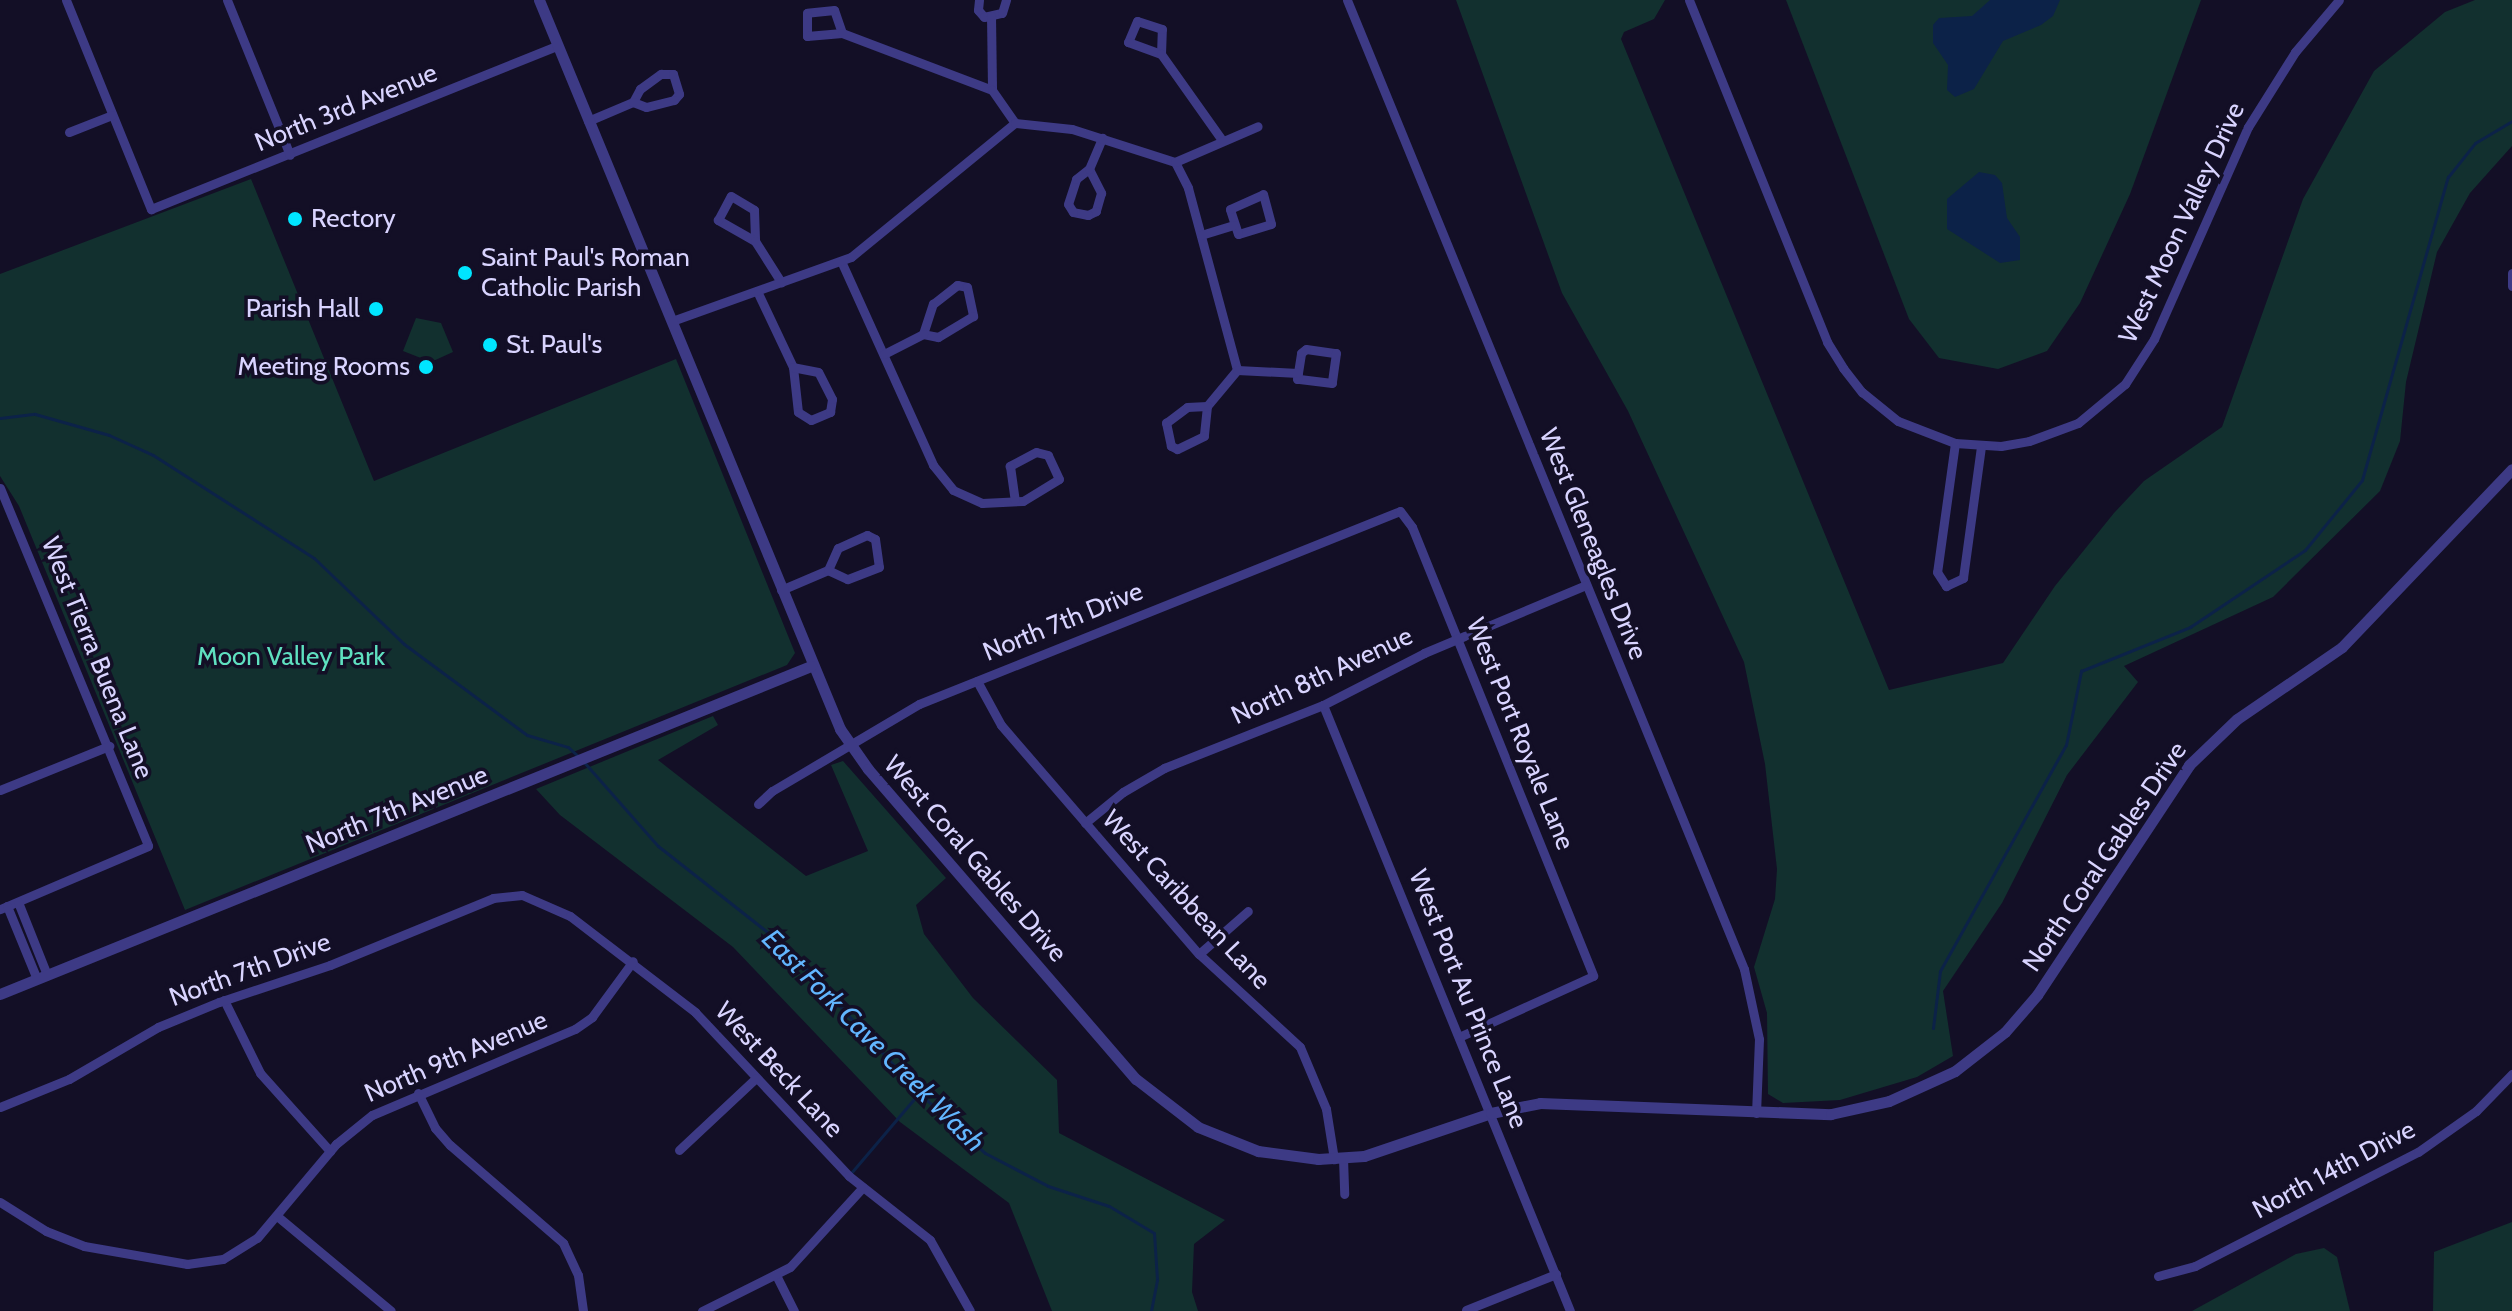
<!DOCTYPE html>
<html>
<head>
<meta charset="utf-8">
<style>
	body { margin:0 }
	#map { position:relative; width:2512px; height:1311px; overflow:hidden; background:#130f26; font-family:Cabin,sans-serif }
	div>[style] { position:absolute }
	[style*='--x'] { left:calc(var(--x)*1px); top:calc(var(--y)*1px); width:calc(var(--w)*1px); rotate:calc(var(--a)*1deg) }
	.green>* { inset:0; background:#12302f }
	.water>* { inset:0; background:#0c2248 }
	.stream>* { height:3px; margin:-1.5px; padding:0 1.5px; transform-origin:1.5px; border-radius:1.5px; background:#0c2248 }
	.minor>* { height:9px; margin:-4.5px; padding:0 4.5px; transform-origin:4.5px; border-radius:4.5px; background:#3d3a85 }
	.tertiary>* { height:11px; margin:-5.5px; padding:0 5.5px; transform-origin:5.5px; border-radius:5.5px; background:#3d3a85 }
	.dots>* { width:22px; height:22px; translate:-50% -50%; box-sizing:border-box; border:4px solid #130f26; border-radius:50% }
	span { translate:-50% -50%; white-space:nowrap; text-align:center; line-height:1.15; -webkit-text-stroke:7px #130f26; paint-order:stroke }
	.street-label { font-size:26px; color:#d9d4ff }
	.poi-label { font-size:26px; color:#d9d4ff }
	.left { translate:0 -50%; text-align:left }
	.right { translate:-100% -50%; text-align:right }
	.park-label { font-size:26px; color:#5fe0c0 }
	.water-label { font-size:28px; color:#62b6ff; font-style:italic }
</style>
</head>
<body>
<div id="map">
	<div class="green">
		<i style="clip-path:polygon(1456px 0,1665px 0,1654px 19px,1624px 32px,1621px 39px,1889px 690px,2003px 663px,2055px 586px,2114px 513px,2144px 481px,2222px 427px,2303px 199px,2374px 71px,2445px 12px,2475px 0,2512px 0,2512px 146px,2470px 193px,2437px 252px,2406px 382px,2400px 441px,2380px 491px,2273px 597px,2124px 666px,2138px 682px,2067px 775px,2002px 903px,1943px 991px,1953px 1056px,1917px 1077px,1840px 1100px,1783px 1103px,1768px 1094px,1767px 1013px,1754px 967px,1775px 899px,1777px 869px,1765px 764px,1744px 662px,1628px 411px,1562px 293px)"></i>
		<i style="clip-path:polygon(1786px 0,2201px 0,2130px 194px,2080px 303px,2047px 351px,1998px 369px,1939px 358px,1909px 319px)"></i>
		<i style="clip-path:polygon(251px 179px,374px 481px,676px 359px,795px 653px,787px 665px,185px 910px,19px 506px,0 476px,0 274px)"></i>
		<i style="clip-path:polygon(416px 318px,441px 323px,453px 352px,431px 362px,403px 351px)"></i>
		<i style="clip-path:polygon(713px 716px,718px 725px,658px 760px,806px 876px,868px 851px,831px 765px,843px 761px,946px 878px,916px 905px,924px 934px,973px 998px,1057px 1080px,1059px 1133px,1225px 1220px,1194px 1244px,1192px 1292px,1198px 1311px,1052px 1311px,1009px 1203px,900px 1122px,733px 947px,560px 815px,536px 789px)"></i>
		<i style="clip-path:polygon(2512px 1222px,2512px 1311px,2433px 1311px,2434px 1252px)"></i>
		<i style="clip-path:polygon(2324px 1248px,2337px 1257px,2350px 1311px,2192px 1311px,2296px 1254px)"></i>
	</div>
	<div class="water">
		<i style="clip-path:polygon(1990px 0,2060px 0,2053px 16px,2041px 25px,2003px 41px,1974px 89px,1955px 97px,1947px 90px,1948px 65px,1933px 43px,1933px 25px,1939px 18px,1972px 16px)"></i>
		<i style="clip-path:polygon(1979px 172px,1995px 175px,2002px 183px,2007px 218px,2020px 237px,2020px 260px,2000px 263px,1947px 229px,1947px 199px)"></i>
	</div>
	<div class="stream">
		<i style="--x:0;--y:418;--w:35;--a:-7"></i>
		<i style="--x:35;--y:414;--w:77;--a:15.8"></i>
		<i style="--x:109;--y:435;--w:48;--a:24.4"></i>
		<i style="--x:153;--y:455;--w:191;--a:32.6"></i>
		<i style="--x:314;--y:558;--w:124;--a:43.7"></i>
		<i style="--x:404;--y:644;--w:153;--a:36.5"></i>
		<i style="--x:527;--y:735;--w:43;--a:16.3"></i>
		<i style="--x:568;--y:747;--w:12;--a:42"></i>
		<i style="--x:583;--y:761;--w:113;--a:48.6"></i>
		<i style="--x:658;--y:846;--w:162;--a:38.2"></i>
		<i style="--x:785;--y:946;--w:199;--a:47.6"></i>
		<i style="--x:919;--y:1093;--w:89;--a:42.3"></i>
		<i style="--x:985;--y:1153;--w:71;--a:27.6"></i>
		<i style="--x:1048;--y:1186;--w:64;--a:18.2"></i>
		<i style="--x:1109;--y:1206;--w:52;--a:31"></i>
		<i style="--x:1154;--y:1233;--w:47;--a:86.3"></i>
		<i style="--x:1157;--y:1280;--w:32;--a:101"></i>
		<i style="--x:1933;--y:1028;--w:57;--a:-83"></i>
		<i style="--x:1940;--y:971;--w:259;--a:-60.9"></i>
		<i style="--x:2066;--y:745;--w:76;--a:-78.5"></i>
		<i style="--x:2081;--y:671;--w:118;--a:-22"></i>
		<i style="--x:2190;--y:627;--w:138;--a:-33.8"></i>
		<i style="--x:2305;--y:550;--w:90;--a:-50.8"></i>
		<i style="--x:2362;--y:480;--w:315;--a:-74.2"></i>
		<i style="--x:2448;--y:177;--w:43;--a:-51.5"></i>
		<i style="--x:2475;--y:143;--w:43;--a:-30.7"></i>
		<i style="--x:851;--y:1173;--w:105;--a:-49.6"></i>
	</div>
	<div class="minor">
		<i style="--x:66;--y:0;--w:226;--a:67.9"></i>
		<i style="--x:151;--y:209;--w:437;--a:-21.9"></i>
		<i style="--x:227;--y:0;--w:167;--a:67.9"></i>
		<i style="--x:979;--y:0;--w:10;--a:96"></i>
		<i style="--x:978;--y:10;--w:9;--a:49"></i>
		<i style="--x:984;--y:17;--w:18;--a:-13"></i>
		<i style="--x:1002;--y:13;--w:14;--a:-73"></i>
		<i style="--x:1347;--y:0;--w:1047;--a:67.72"></i>
		<i style="--x:1744;--y:969;--w:72;--a:77.9"></i>
		<i style="--x:1759;--y:1039;--w:74;--a:92.3"></i>
		<i style="--x:1689;--y:0;--w:369;--a:68"></i>
		<i style="--x:1827;--y:342;--w:31;--a:58"></i>
		<i style="--x:1843;--y:368;--w:31;--a:52"></i>
		<i style="--x:1862;--y:392;--w:46;--a:38.9"></i>
		<i style="--x:1898;--y:421;--w:61;--a:21.1"></i>
		<i style="--x:1955;--y:443;--w:46;--a:3.7"></i>
		<i style="--x:2001;--y:446;--w:28;--a:-10"></i>
		<i style="--x:2029;--y:441;--w:52;--a:-20.2"></i>
		<i style="--x:2078;--y:423;--w:61;--a:-39.7"></i>
		<i style="--x:2125;--y:384;--w:54;--a:-57.2"></i>
		<i style="--x:2154;--y:339;--w:232;--a:-66.1"></i>
		<i style="--x:2248;--y:127;--w:89;--a:-57.9"></i>
		<i style="--x:2295;--y:52;--w:68;--a:-49.8"></i>
		<i style="--x:991;--y:16;--w:74;--a:89.2"></i>
		<i style="--x:842;--y:33;--w:24;--a:-109"></i>
		<i style="--x:834;--y:10;--w:27;--a:174"></i>
		<i style="--x:807;--y:13;--w:23;--a:90"></i>
		<i style="--x:807;--y:36;--w:35;--a:-5"></i>
		<i style="--x:842;--y:33;--w:160;--a:20.8"></i>
		<i style="--x:992;--y:90;--w:40;--a:55.1"></i>
		<i style="--x:1161;--y:54;--w:25;--a:-88"></i>
		<i style="--x:1162;--y:29;--w:26;--a:-162"></i>
		<i style="--x:1137;--y:21;--w:23;--a:113"></i>
		<i style="--x:1128;--y:42;--w:35;--a:20"></i>
		<i style="--x:1161;--y:54;--w:105;--a:54.7"></i>
		<i style="--x:588;--y:121;--w:49;--a:-22.9"></i>
		<i style="--x:633;--y:102;--w:15;--a:-62"></i>
		<i style="--x:640;--y:89;--w:26;--a:-36"></i>
		<i style="--x:661;--y:74;--w:12;--a:0"></i>
		<i style="--x:673;--y:74;--w:21;--a:73"></i>
		<i style="--x:679;--y:94;--w:8;--a:130"></i>
		<i style="--x:674;--y:100;--w:29;--a:166"></i>
		<i style="--x:646;--y:107;--w:14;--a:-159"></i>
		<i style="--x:69;--y:132;--w:46;--a:-21.6"></i>
		<i style="--x:1175;--y:162;--w:29;--a:63"></i>
		<i style="--x:1188;--y:188;--w:188;--a:74.9"></i>
		<i style="--x:1237;--y:370;--w:47;--a:129.8"></i>
		<i style="--x:1089;--y:169;--w:27;--a:63"></i>
		<i style="--x:1101;--y:193;--w:19;--a:106"></i>
		<i style="--x:1096;--y:211;--w:9;--a:153"></i>
		<i style="--x:1088;--y:215;--w:15;--a:-169"></i>
		<i style="--x:1073;--y:212;--w:9;--a:-122"></i>
		<i style="--x:1068;--y:204;--w:26;--a:-72"></i>
		<i style="--x:1076;--y:179;--w:16;--a:-38"></i>
		<i style="--x:1089;--y:169;--w:34;--a:-67"></i>
		<i style="--x:1263;--y:194;--w:31;--a:75"></i>
		<i style="--x:1271;--y:224;--w:34;--a:163"></i>
		<i style="--x:1238;--y:234;--w:26;--a:-108"></i>
		<i style="--x:1230;--y:209;--w:36;--a:-24"></i>
		<i style="--x:731;--y:196;--w:27;--a:31"></i>
		<i style="--x:754;--y:210;--w:31;--a:88"></i>
		<i style="--x:755;--y:241;--w:43;--a:-150.4"></i>
		<i style="--x:718;--y:220;--w:27;--a:-62"></i>
		<i style="--x:1201;--y:235;--w:34;--a:-17"></i>
		<i style="--x:755;--y:241;--w:49;--a:57.6"></i>
		<i style="--x:841;--y:261;--w:224;--a:65.7"></i>
		<i style="--x:933;--y:465;--w:32;--a:51"></i>
		<i style="--x:953;--y:490;--w:32;--a:24"></i>
		<i style="--x:982;--y:503;--w:41;--a:-2.8"></i>
		<i style="--x:1023;--y:501;--w:42;--a:-31.4"></i>
		<i style="--x:1059;--y:479;--w:26;--a:-115"></i>
		<i style="--x:1048;--y:455;--w:12;--a:-166"></i>
		<i style="--x:1036;--y:452;--w:30;--a:152"></i>
		<i style="--x:1010;--y:466;--w:34;--a:82"></i>
		<i style="--x:2512;--y:273;--w:13;--a:90"></i>
		<i style="--x:957;--y:285;--w:10;--a:11"></i>
		<i style="--x:967;--y:287;--w:30;--a:78"></i>
		<i style="--x:973;--y:316;--w:41;--a:149"></i>
		<i style="--x:938;--y:337;--w:15;--a:-169"></i>
		<i style="--x:923;--y:334;--w:32;--a:-72"></i>
		<i style="--x:933;--y:304;--w:31;--a:-38"></i>
		<i style="--x:757;--y:291;--w:84;--a:64.7"></i>
		<i style="--x:793;--y:367;--w:45;--a:83.7"></i>
		<i style="--x:798;--y:412;--w:15;--a:32"></i>
		<i style="--x:811;--y:420;--w:21;--a:-23"></i>
		<i style="--x:830;--y:412;--w:13;--a:-81"></i>
		<i style="--x:832;--y:399;--w:30;--a:-117"></i>
		<i style="--x:818;--y:372;--w:25;--a:-169"></i>
		<i style="--x:672;--y:321;--w:190;--a:-19.7"></i>
		<i style="--x:851;--y:257;--w:212;--a:-39.3"></i>
		<i style="--x:1015;--y:123;--w:57;--a:6"></i>
		<i style="--x:1072;--y:129;--w:108;--a:17.8"></i>
		<i style="--x:1175;--y:162;--w:90;--a:-23.4"></i>
		<i style="--x:1306;--y:349;--w:30;--a:8"></i>
		<i style="--x:1336;--y:353;--w:30;--a:98"></i>
		<i style="--x:1332;--y:383;--w:35;--a:-173"></i>
		<i style="--x:1297;--y:379;--w:26;--a:-81"></i>
		<i style="--x:1301;--y:353;--w:6;--a:-39"></i>
		<i style="--x:884;--y:354;--w:44;--a:-27.1"></i>
		<i style="--x:1237;--y:370;--w:61;--a:2.8"></i>
		<i style="--x:1207;--y:406;--w:30;--a:96"></i>
		<i style="--x:1204;--y:436;--w:30;--a:154"></i>
		<i style="--x:1177;--y:449;--w:7;--a:-153"></i>
		<i style="--x:1171;--y:446;--w:24;--a:-102"></i>
		<i style="--x:1166;--y:423;--w:26;--a:-37"></i>
		<i style="--x:1187;--y:407;--w:20;--a:-3"></i>
		<i style="--x:1955;--y:443;--w:130;--a:97.9"></i>
		<i style="--x:1937;--y:572;--w:17;--a:57"></i>
		<i style="--x:1946;--y:586;--w:19;--a:-25"></i>
		<i style="--x:1963;--y:578;--w:133;--a:-82.2"></i>
		<i style="--x:0;--y:488;--w:387;--a:67.5"></i>
		<i style="--x:148;--y:846;--w:161;--a:156.9"></i>
		<i style="--x:781;--y:590;--w:51;--a:-23.1"></i>
		<i style="--x:828;--y:570;--w:24;--a:-66"></i>
		<i style="--x:838;--y:548;--w:32;--a:-24"></i>
		<i style="--x:867;--y:535;--w:9;--a:27"></i>
		<i style="--x:875;--y:539;--w:28;--a:82"></i>
		<i style="--x:879;--y:567;--w:34;--a:159"></i>
		<i style="--x:847;--y:579;--w:21;--a:-155"></i>
		<i style="--x:977;--y:681;--w:50;--a:61.4"></i>
		<i style="--x:1001;--y:725;--w:303;--a:49.2"></i>
		<i style="--x:1199;--y:954;--w:137;--a:42.6"></i>
		<i style="--x:1300;--y:1047;--w:67;--a:67.2"></i>
		<i style="--x:1326;--y:1109;--w:51;--a:80.9"></i>
		<i style="--x:1323;--y:705;--w:654;--a:67.82"></i>
		<i style="--x:0;--y:790;--w:118;--a:-22"></i>
		<i style="--x:758;--y:804;--w:19;--a:-43"></i>
		<i style="--x:772;--y:791;--w:171;--a:-30.6"></i>
		<i style="--x:919;--y:704;--w:518;--a:-21.86"></i>
		<i style="--x:1400;--y:511;--w:20;--a:53"></i>
		<i style="--x:1412;--y:527;--w:484;--a:68"></i>
		<i style="--x:1593;--y:976;--w:147;--a:155.5"></i>
		<i style="--x:1085;--y:823;--w:49;--a:-39.2"></i>
		<i style="--x:1123;--y:792;--w:48;--a:-30.3"></i>
		<i style="--x:1164;--y:768;--w:171;--a:-21.6"></i>
		<i style="--x:1323;--y:705;--w:114;--a:-27.2"></i>
		<i style="--x:1424;--y:653;--w:176;--a:-22.8"></i>
		<i style="--x:18;--y:902;--w:79;--a:68.3"></i>
		<i style="--x:7;--y:906;--w:79;--a:67.7"></i>
		<i style="--x:1199;--y:954;--w:65;--a:-41.3"></i>
		<i style="--x:224;--y:1000;--w:81;--a:63.7"></i>
		<i style="--x:260;--y:1073;--w:105;--a:48.1"></i>
		<i style="--x:418;--y:1093;--w:39;--a:64"></i>
		<i style="--x:435;--y:1128;--w:23;--a:49"></i>
		<i style="--x:450;--y:1145;--w:150;--a:40.9"></i>
		<i style="--x:563;--y:1243;--w:35;--a:65"></i>
		<i style="--x:578;--y:1275;--w:36;--a:82"></i>
		<i style="--x:0;--y:1107;--w:74;--a:-22.1"></i>
		<i style="--x:69;--y:1079;--w:103;--a:-30.3"></i>
		<i style="--x:158;--y:1027;--w:66;--a:-22.3"></i>
		<i style="--x:219;--y:1002;--w:117;--a:-18.4"></i>
		<i style="--x:330;--y:965;--w:176;--a:-22.3"></i>
		<i style="--x:493;--y:898;--w:29;--a:-6"></i>
		<i style="--x:522;--y:895;--w:52;--a:23.6"></i>
		<i style="--x:570;--y:916;--w:158;--a:37.5"></i>
		<i style="--x:695;--y:1012;--w:225;--a:46.8"></i>
		<i style="--x:849;--y:1176;--w:103;--a:38.3"></i>
		<i style="--x:930;--y:1240;--w:81;--a:60.6"></i>
		<i style="--x:679;--y:1150;--w:105;--a:-43.1"></i>
		<i style="--x:1343;--y:1158;--w:36;--a:88"></i>
		<i style="--x:0;--y:1202;--w:54;--a:32.2"></i>
		<i style="--x:46;--y:1231;--w:41;--a:21.5"></i>
		<i style="--x:84;--y:1246;--w:105;--a:9.9"></i>
		<i style="--x:187;--y:1264;--w:36;--a:-8"></i>
		<i style="--x:223;--y:1259;--w:40;--a:-32"></i>
		<i style="--x:257;--y:1238;--w:123;--a:-50"></i>
		<i style="--x:336;--y:1144;--w:46;--a:-38.9"></i>
		<i style="--x:372;--y:1115;--w:220;--a:-23"></i>
		<i style="--x:575;--y:1029;--w:21;--a:-35"></i>
		<i style="--x:592;--y:1017;--w:69;--a:-53.8"></i>
		<i style="--x:277;--y:1216;--w:148;--a:39.8"></i>
		<i style="--x:776;--y:1275;--w:40;--a:63.4"></i>
		<i style="--x:2158;--y:1276;--w:38;--a:-15"></i>
		<i style="--x:2195;--y:1266;--w:250;--a:-27.1"></i>
		<i style="--x:2418;--y:1152;--w:71;--a:-35.3"></i>
		<i style="--x:2476;--y:1111;--w:52;--a:-45.8"></i>
		<i style="--x:1466;--y:1310;--w:97;--a:-21.8"></i>
		<i style="--x:702;--y:1311;--w:98;--a:-26.6"></i>
		<i style="--x:790;--y:1267;--w:108;--a:-47.6"></i>
	</div>
	<div class="tertiary">
		<i style="--x:539;--y:0;--w:789;--a:67.56"></i>
		<i style="--x:840;--y:729;--w:49;--a:55"></i>
		<i style="--x:868;--y:769;--w:410;--a:49.2"></i>
		<i style="--x:1136;--y:1079;--w:78;--a:37.7"></i>
		<i style="--x:1198;--y:1127;--w:65;--a:21.8"></i>
		<i style="--x:1258;--y:1151;--w:61;--a:7.6"></i>
		<i style="--x:1318;--y:1159;--w:46;--a:-3.7"></i>
		<i style="--x:1364;--y:1156;--w:134;--a:-18.7"></i>
		<i style="--x:1491;--y:1113;--w:50;--a:-11.5"></i>
		<i style="--x:1540;--y:1103;--w:291;--a:2.2"></i>
		<i style="--x:1831;--y:1114;--w:59;--a:-12.6"></i>
		<i style="--x:1889;--y:1101;--w:72;--a:-24.4"></i>
		<i style="--x:1955;--y:1071;--w:63;--a:-38"></i>
		<i style="--x:2005;--y:1032;--w:49;--a:-49.1"></i>
		<i style="--x:2037;--y:995;--w:276;--a:-56.5"></i>
		<i style="--x:2189;--y:765;--w:66;--a:-43.8"></i>
		<i style="--x:2237;--y:719;--w:127;--a:-34.4"></i>
		<i style="--x:2342;--y:647;--w:246;--a:-46.3"></i>
		<i style="--x:0;--y:994;--w:875;--a:-22.02"></i>
	</div>
	<div class="dots">
		<i style="left:295px;top:219px;background:#00e5ff"></i>
		<i style="left:465px;top:273px;background:#00e5ff"></i>
		<i style="left:376px;top:309px;background:#00e5ff"></i>
		<i style="left:490px;top:345px;background:#00e5ff"></i>
		<i style="left:426px;top:367px;background:#00e5ff"></i>
	</div>
	<div class="street-label">
		<span style="left:346px;top:108px;rotate:-22deg">North 3rd Avenue</span>
		<span style="left:2182px;top:223px;rotate:-65deg">West Moon Valley Drive</span>
		<span style="left:1593px;top:544px;rotate:68deg">West Gleneagles Drive</span>
		<span style="left:1063px;top:622px;rotate:-22deg">North 7th Drive</span>
		<span style="left:97px;top:658px;rotate:68deg">West Tierra Buena Lane</span>
		<span style="left:1322px;top:676px;rotate:-25deg">North 8th Avenue</span>
		<span style="left:1520px;top:734px;rotate:68deg">West Port Royale Lane</span>
		<span style="left:397px;top:810px;rotate:-22deg">North 7th Avenue</span>
		<span style="left:2105px;top:857px;rotate:-56deg">North Coral Gables Drive</span>
		<span style="left:975px;top:859px;rotate:49deg">West Coral Gables Drive</span>
		<span style="left:1186px;top:900px;rotate:47deg">West Caribbean Lane</span>
		<span style="left:250px;top:970px;rotate:-20deg">North 7th Drive</span>
		<span style="left:1468px;top:999px;rotate:68deg">West Port Au Prince Lane</span>
		<span style="left:456px;top:1057px;rotate:-23deg">North 9th Avenue</span>
		<span style="left:779px;top:1070px;rotate:47deg">West Beck Lane</span>
		<span style="left:2334px;top:1170px;rotate:-28deg">North 14th Drive</span>
	</div>
	<div class="poi-label">
		<span class="left" style="left:311px;top:219px">Rectory</span>
		<span class="left" style="left:481px;top:273px">Saint Paul's Roman<br>Catholic Parish</span>
		<span class="right" style="left:360px;top:309px">Parish Hall</span>
		<span class="left" style="left:506px;top:345px">St. Paul's</span>
		<span class="right" style="left:410px;top:367px">Meeting Rooms</span>
	</div>
	<div class="park-label">
		<span style="left:291px;top:657px">Moon Valley Park</span>
	</div>
	<div class="water-label">
		<span style="left:874px;top:1040px;rotate:45deg">East Fork Cave Creek Wash</span>
	</div>
</div>
</body>
</html>
